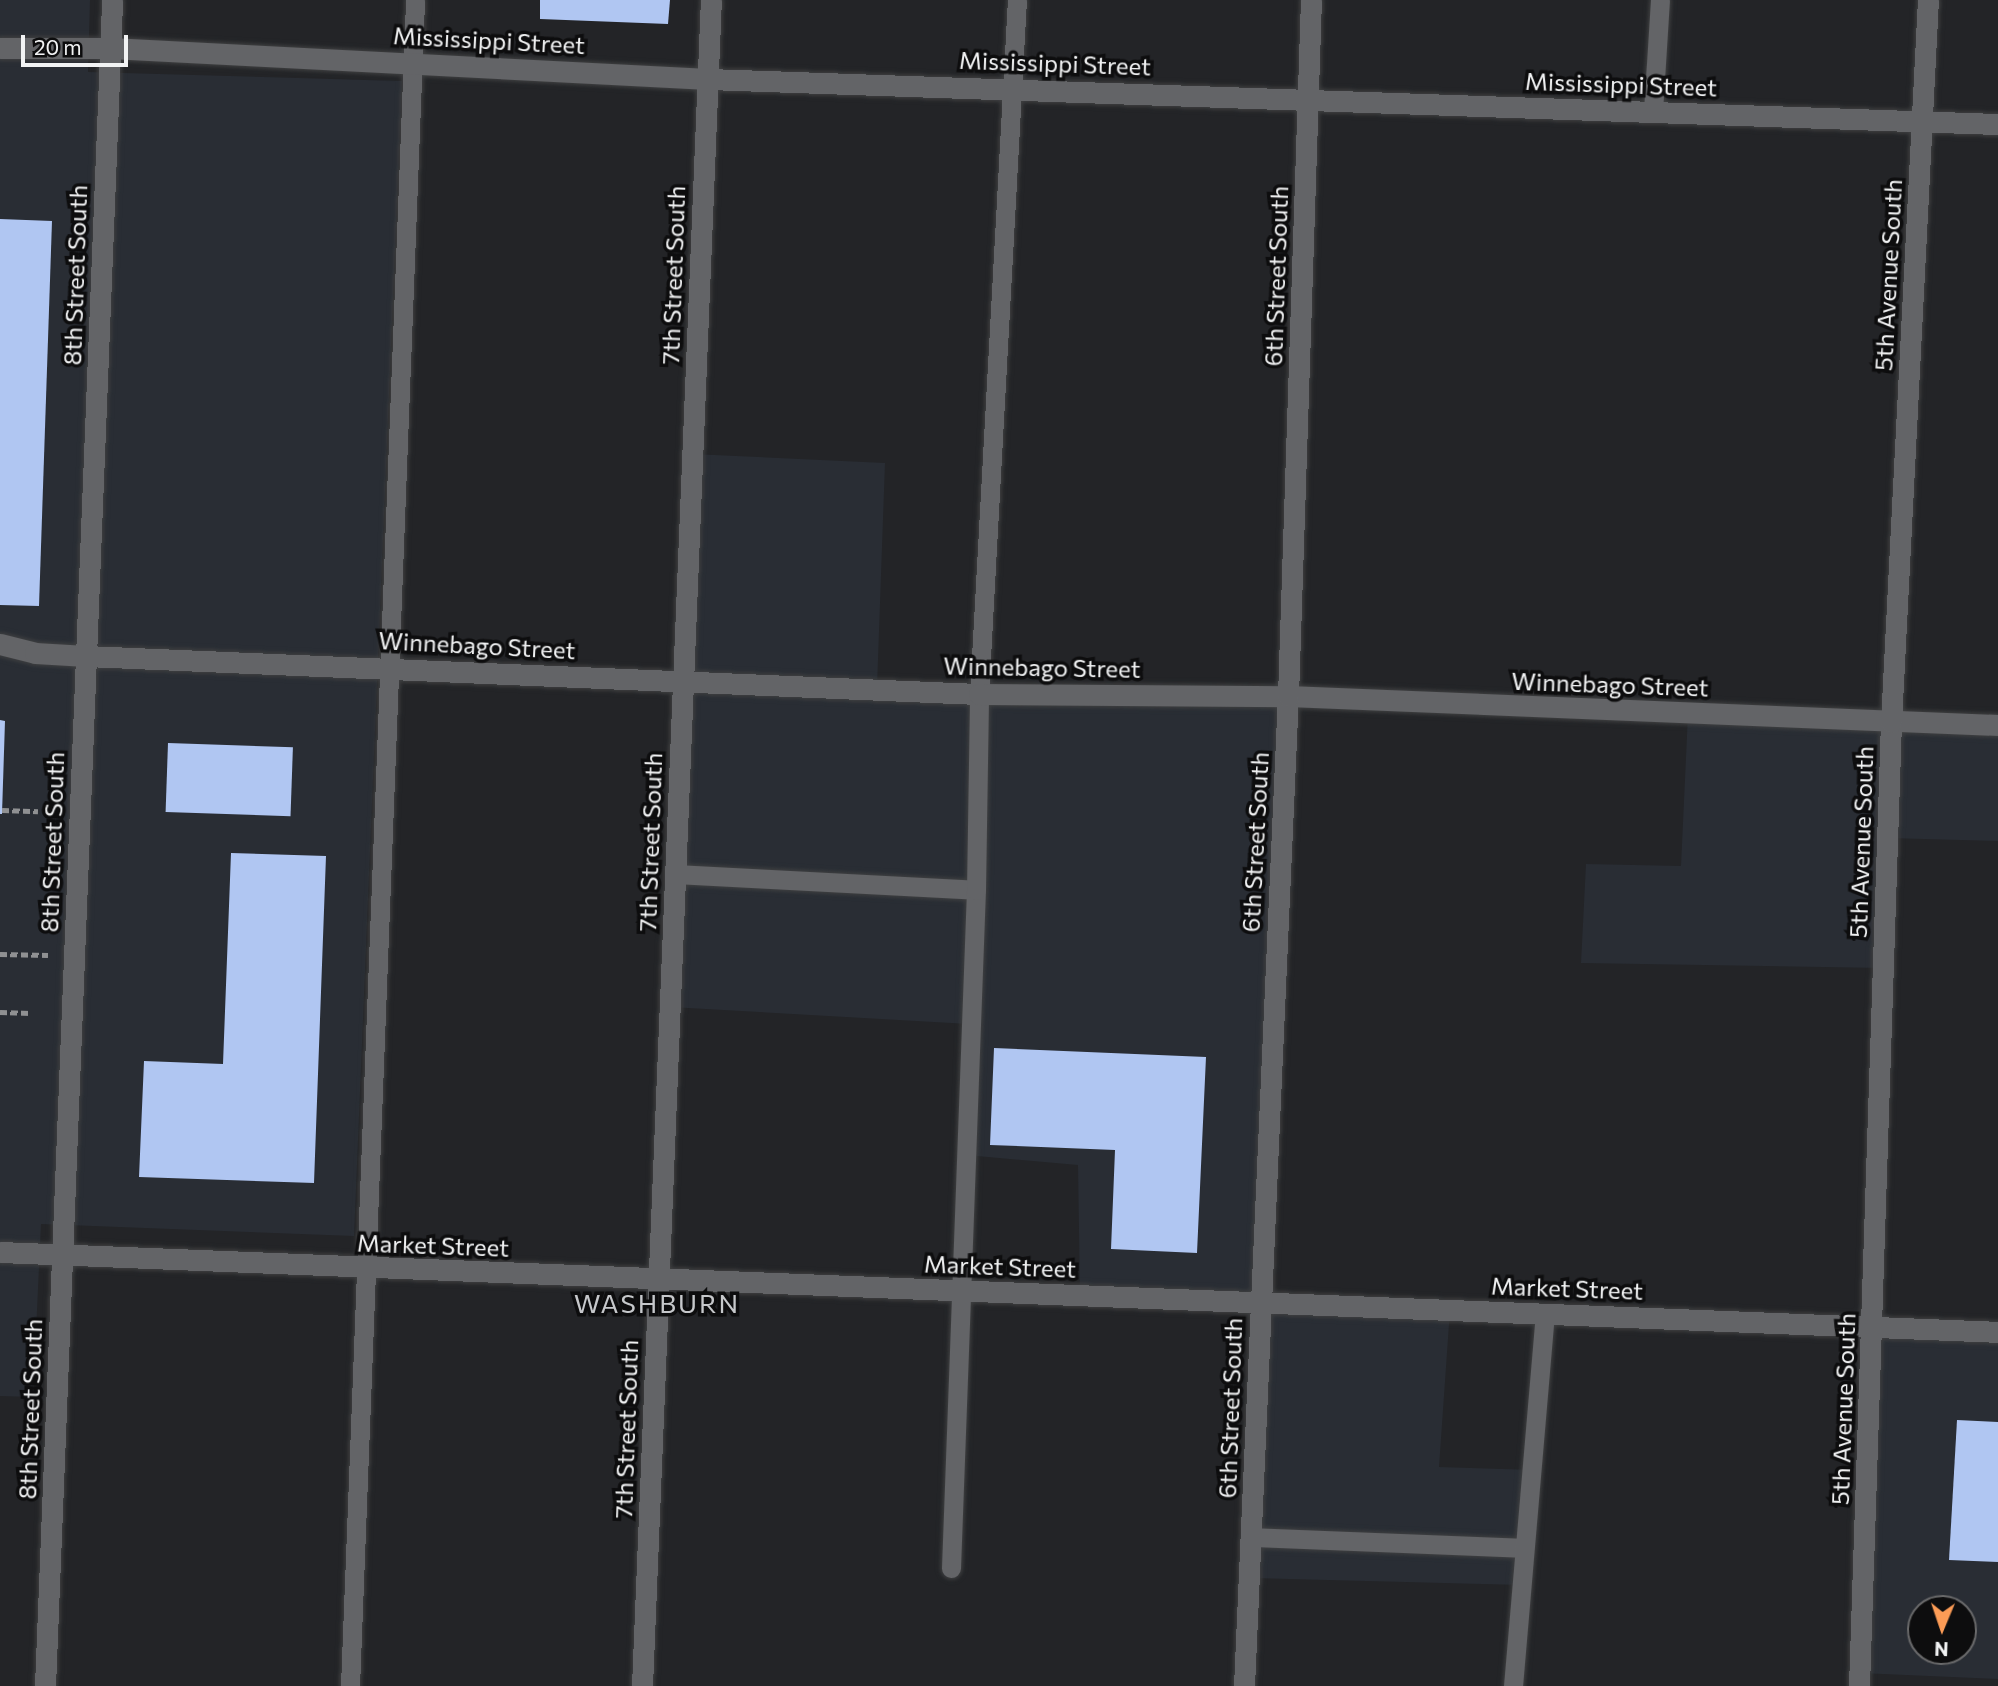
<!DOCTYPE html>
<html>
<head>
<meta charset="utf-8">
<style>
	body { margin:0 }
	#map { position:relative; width:1998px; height:1686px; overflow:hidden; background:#232427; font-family:Commissioner,sans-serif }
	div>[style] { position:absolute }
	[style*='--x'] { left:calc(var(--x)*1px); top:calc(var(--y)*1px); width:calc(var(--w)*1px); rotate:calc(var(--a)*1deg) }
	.built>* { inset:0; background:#292d34 }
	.building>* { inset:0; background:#b0c6f2; transform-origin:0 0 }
	.path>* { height:4.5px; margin-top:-2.25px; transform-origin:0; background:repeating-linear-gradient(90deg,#8f9092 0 7px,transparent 0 10.5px) }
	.roads { filter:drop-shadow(0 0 2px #3f4041) drop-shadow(0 0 2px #3f4041) }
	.service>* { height:19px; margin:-9.5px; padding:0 9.5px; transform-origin:9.5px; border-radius:9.5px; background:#636467 }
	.pedestrian>* { height:21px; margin:-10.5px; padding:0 10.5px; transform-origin:10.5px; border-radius:10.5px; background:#636467 }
	.minor>* { height:21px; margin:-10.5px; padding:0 10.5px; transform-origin:10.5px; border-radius:10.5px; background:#636467 }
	span { translate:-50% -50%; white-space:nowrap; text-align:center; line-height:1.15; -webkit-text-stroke:7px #0d0d0e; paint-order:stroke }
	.street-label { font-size:24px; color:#f2f3f4 }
	.neighbourhood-label { font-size:26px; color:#c6c8cb; letter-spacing:2px }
	.north { position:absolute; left:1907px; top:1595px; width:70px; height:70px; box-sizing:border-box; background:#0d0d0e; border:2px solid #69696a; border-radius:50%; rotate:182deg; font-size:19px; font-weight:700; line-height:28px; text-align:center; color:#f2f3f4 }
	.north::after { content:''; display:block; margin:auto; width:24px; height:32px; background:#fd9c56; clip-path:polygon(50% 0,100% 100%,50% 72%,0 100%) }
	.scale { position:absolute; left:21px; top:35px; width:107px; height:32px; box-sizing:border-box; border:4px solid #f2f3f4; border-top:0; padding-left:9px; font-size:21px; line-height:24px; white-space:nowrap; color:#f2f3f4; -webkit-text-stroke:5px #0d0d0e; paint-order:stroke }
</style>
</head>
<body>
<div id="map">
	<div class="built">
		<i style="clip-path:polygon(0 0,90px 0,88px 72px,402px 81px,354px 1236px,41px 1224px,33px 1397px,0 1396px)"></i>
		<i style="clip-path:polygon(692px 454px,885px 463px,877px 688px,1288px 696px,1260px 1302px,1450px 1310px,1439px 1467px,1531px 1470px,1521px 1585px,1249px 1578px,1260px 1303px,1080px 1296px,1078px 1165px,966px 1155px,969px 1024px,670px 1007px)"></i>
		<i style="clip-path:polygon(1688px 714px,1998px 725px,1998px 841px,1887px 838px,1884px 968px,1581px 963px,1586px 864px,1681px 866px)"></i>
		<i style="clip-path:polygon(evenodd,1872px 1327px,1998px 1332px,1998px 1679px,1860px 1673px,1872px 1327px,1921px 1609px,1963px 1609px,1963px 1651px,1921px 1651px,1921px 1609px)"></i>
	</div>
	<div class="building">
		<i style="clip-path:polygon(540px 0,670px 0,668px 24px,540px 19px)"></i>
		<i style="clip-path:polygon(0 219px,52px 221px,39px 606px,0 605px)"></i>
		<i style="clip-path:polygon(0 720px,5px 721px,2px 814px,0 814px)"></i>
		<i style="left:168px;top:743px;width:125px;height:69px;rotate:2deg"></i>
		<i style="clip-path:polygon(231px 853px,326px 856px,314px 1183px,139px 1177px,144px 1061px,223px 1064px)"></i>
		<i style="clip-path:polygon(994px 1048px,1206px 1057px,1197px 1253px,1111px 1249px,1115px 1150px,990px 1145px)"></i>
		<i style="clip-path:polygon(1957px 1420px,1998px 1422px,1998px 1562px,1949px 1560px)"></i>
	</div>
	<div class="path">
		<i style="--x:2;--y:810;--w:36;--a:2"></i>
		<i style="--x:0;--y:954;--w:48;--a:1.2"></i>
		<i style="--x:0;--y:1012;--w:31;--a:2"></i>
	</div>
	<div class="roads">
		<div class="service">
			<i style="--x:1653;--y:111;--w:111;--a:-86.4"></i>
			<i style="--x:675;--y:874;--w:301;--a:3"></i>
			<i style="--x:1251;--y:1537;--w:273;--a:2.3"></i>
			<i style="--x:951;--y:1568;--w:678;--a:-87.89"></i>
			<i style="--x:976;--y:890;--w:196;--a:-89.1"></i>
			<i style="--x:979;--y:694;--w:695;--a:-86.87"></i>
			<i style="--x:350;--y:1686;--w:1687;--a:-87.79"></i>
			<i style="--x:1513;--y:1686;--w:373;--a:-85.1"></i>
		</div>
		<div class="pedestrian">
			<i style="--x:0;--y:644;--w:36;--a:14"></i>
			<i style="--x:35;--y:653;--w:51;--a:3.4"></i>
		</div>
		<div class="minor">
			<i style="--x:0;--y:48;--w:110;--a:0"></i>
			<i style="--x:110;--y:48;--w:599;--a:2.97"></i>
			<i style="--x:708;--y:79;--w:1291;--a:2"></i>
			<i style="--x:86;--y:656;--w:894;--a:2.44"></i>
			<i style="--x:979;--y:694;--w:309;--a:0.4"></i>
			<i style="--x:1288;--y:696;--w:711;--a:2.34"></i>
			<i style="--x:0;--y:1252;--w:2000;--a:2.29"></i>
			<i style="--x:45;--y:1686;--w:1687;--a:-87.72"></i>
			<i style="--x:642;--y:1686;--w:1687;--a:-87.66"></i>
			<i style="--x:1244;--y:1686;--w:991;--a:-87.46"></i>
			<i style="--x:1288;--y:696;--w:696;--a:-88.11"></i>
			<i style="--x:1859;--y:1686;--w:965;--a:-88.1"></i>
			<i style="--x:1891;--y:722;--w:723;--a:-87.07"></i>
		</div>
	</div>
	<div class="street-label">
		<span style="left:489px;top:40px;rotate:3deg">Mississippi Street</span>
		<span style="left:1055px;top:63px;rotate:2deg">Mississippi Street</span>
		<span style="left:1621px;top:84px;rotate:2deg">Mississippi Street</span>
		<span style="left:75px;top:275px;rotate:-88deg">8th Street South</span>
		<span style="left:673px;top:275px;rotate:-88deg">7th Street South</span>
		<span style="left:1888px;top:275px;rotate:-87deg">5th Avenue South</span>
		<span style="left:1276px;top:276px;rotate:-88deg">6th Street South</span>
		<span style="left:477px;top:645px;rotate:3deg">Winnebago Street</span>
		<span style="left:1042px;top:667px;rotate:1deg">Winnebago Street</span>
		<span style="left:1610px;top:684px;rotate:2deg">Winnebago Street</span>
		<span style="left:52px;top:842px;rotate:-88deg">8th Street South</span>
		<span style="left:650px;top:842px;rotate:-88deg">7th Street South</span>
		<span style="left:1255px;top:842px;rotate:-87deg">6th Street South</span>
		<span style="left:1861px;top:842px;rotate:-88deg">5th Avenue South</span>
		<span style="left:433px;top:1245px;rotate:2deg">Market Street</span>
		<span style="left:1000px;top:1266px;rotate:2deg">Market Street</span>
		<span style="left:1567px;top:1288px;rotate:2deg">Market Street</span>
		<span style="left:1230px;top:1408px;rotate:-88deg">6th Street South</span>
		<span style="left:30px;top:1409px;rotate:-88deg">8th Street South</span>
		<span style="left:1843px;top:1409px;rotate:-88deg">5th Avenue South</span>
		<span style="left:626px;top:1429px;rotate:-88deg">7th Street South</span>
	</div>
	<div class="neighbourhood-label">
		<span style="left:657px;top:1303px">WASHBURN</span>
	</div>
	<div class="north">N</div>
	<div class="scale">20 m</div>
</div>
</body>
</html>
